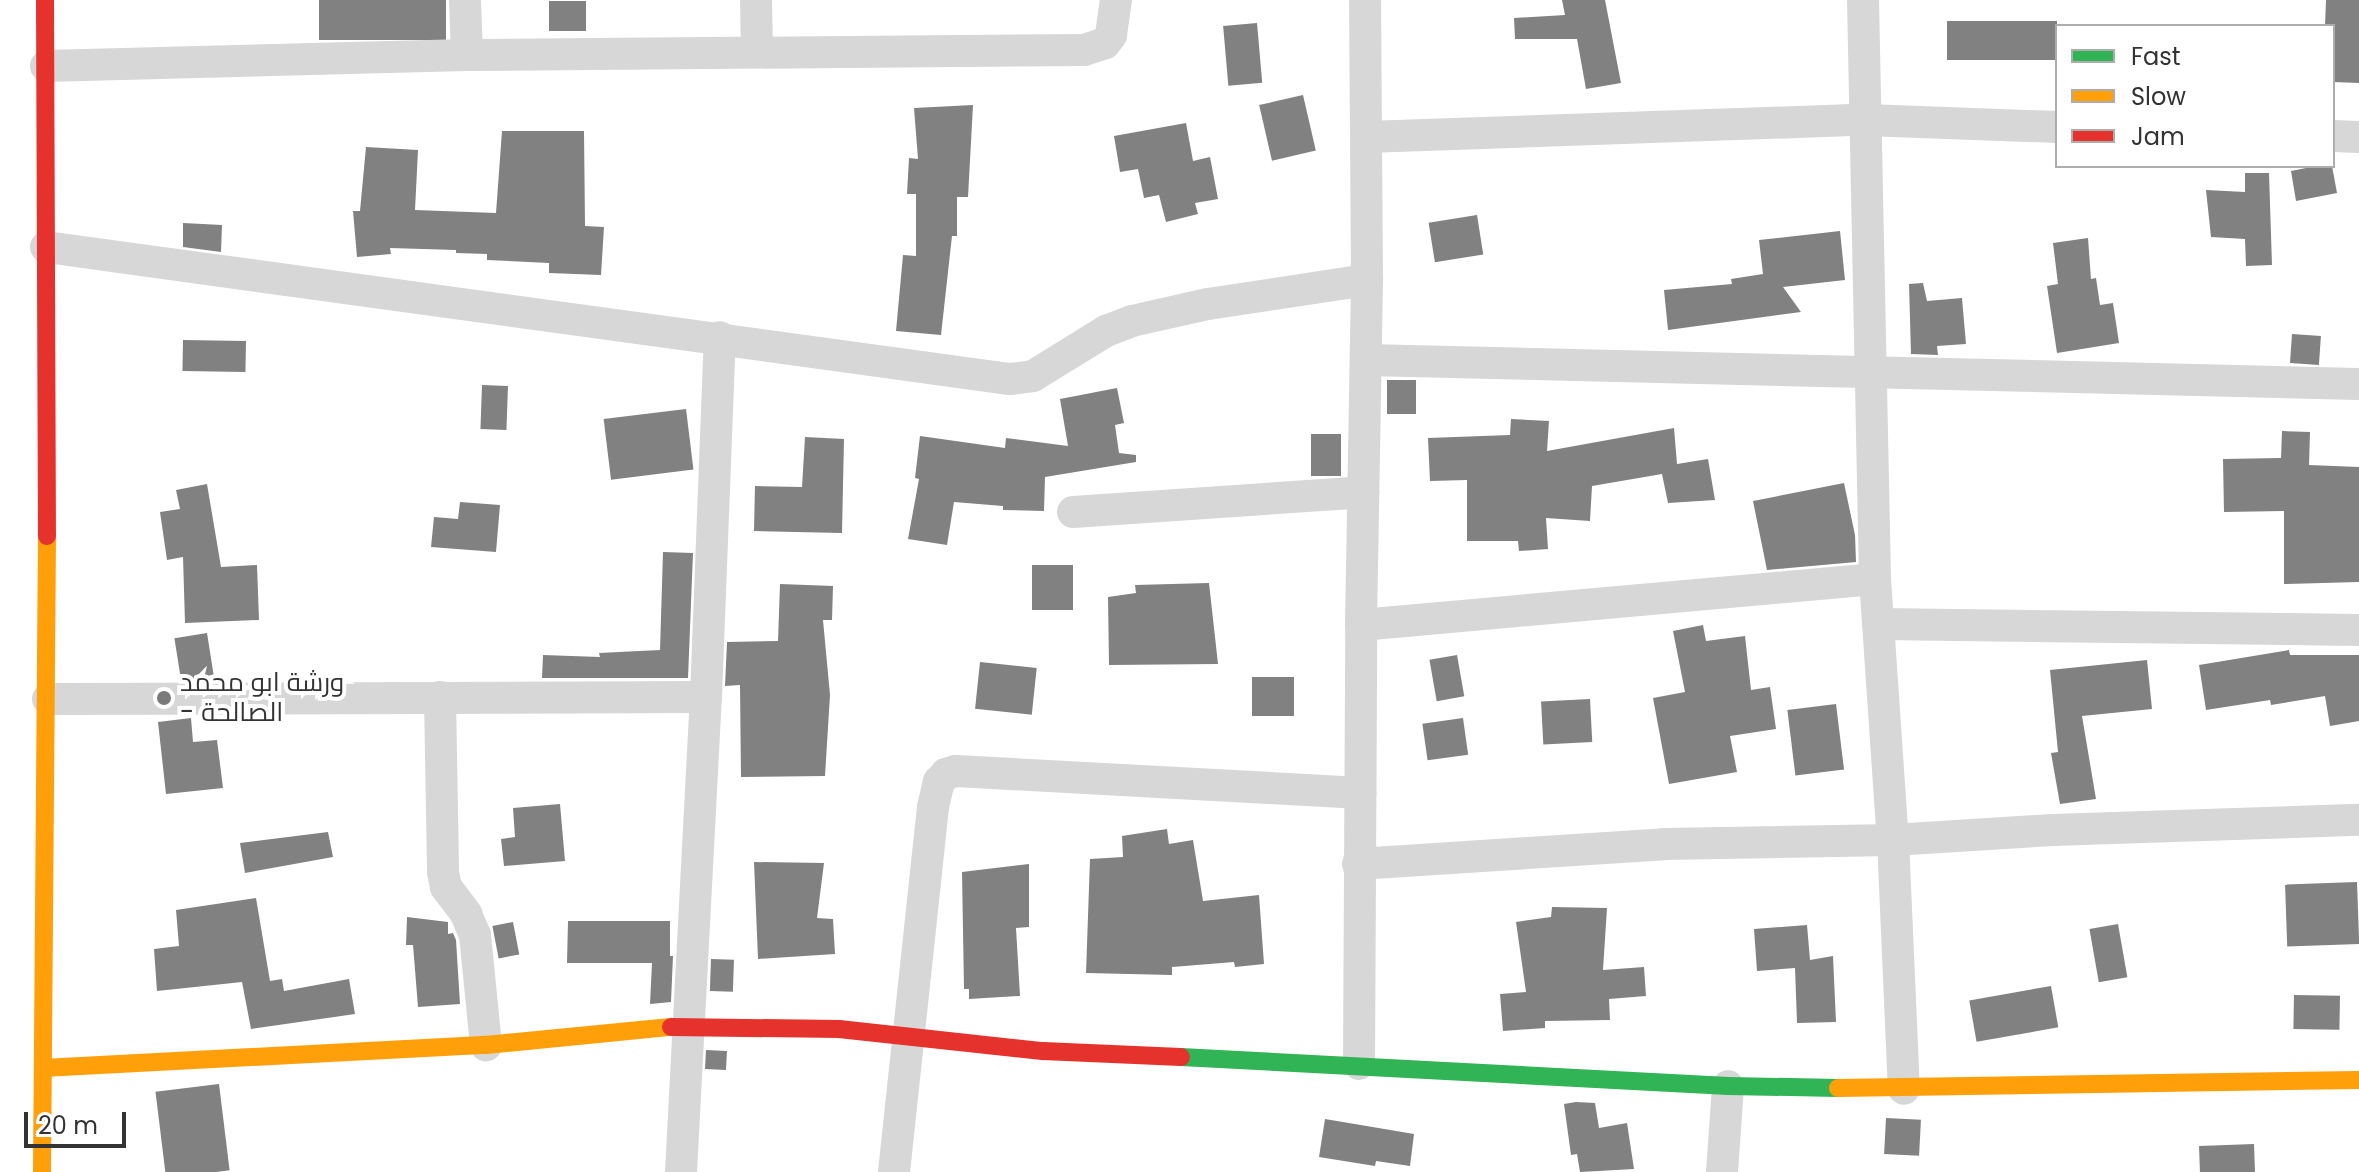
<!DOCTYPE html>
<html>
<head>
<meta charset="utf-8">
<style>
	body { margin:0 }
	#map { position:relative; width:2359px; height:1172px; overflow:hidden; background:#fff; font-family:Poppins,Cairo,sans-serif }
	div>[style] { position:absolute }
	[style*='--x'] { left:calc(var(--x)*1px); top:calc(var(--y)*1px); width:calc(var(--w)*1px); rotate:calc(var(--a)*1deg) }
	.building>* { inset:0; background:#818181; transform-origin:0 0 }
	.street>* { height:32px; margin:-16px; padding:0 16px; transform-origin:16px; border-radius:16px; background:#d7d7d7 }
	.fast>* { height:18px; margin:-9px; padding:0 9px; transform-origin:9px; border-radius:9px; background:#30b455 }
	.slow>* { height:18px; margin:-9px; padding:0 9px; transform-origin:9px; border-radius:9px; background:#ff9f0a }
	.jam>* { height:18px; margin:-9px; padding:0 9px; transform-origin:9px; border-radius:9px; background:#e5322d }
	.dots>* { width:22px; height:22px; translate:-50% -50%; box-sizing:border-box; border:4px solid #fff; border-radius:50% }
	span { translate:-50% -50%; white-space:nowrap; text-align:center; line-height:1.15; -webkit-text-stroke:8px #fff; paint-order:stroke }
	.poi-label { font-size:26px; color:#333 }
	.left { translate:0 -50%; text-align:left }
	.legend { position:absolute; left:2055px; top:24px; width:280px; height:144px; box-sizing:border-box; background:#fff; border:2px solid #adadad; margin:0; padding:10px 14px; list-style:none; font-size:24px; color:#333 }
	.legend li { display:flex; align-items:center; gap:16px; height:40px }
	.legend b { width:40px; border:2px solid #adadad }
	.scale { position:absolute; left:24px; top:1112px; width:102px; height:36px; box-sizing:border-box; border:4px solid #333; border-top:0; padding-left:10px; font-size:24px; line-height:28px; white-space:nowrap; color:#333; -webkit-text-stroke:6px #fff; paint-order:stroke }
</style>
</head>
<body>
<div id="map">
	<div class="building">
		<i style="left:319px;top:0;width:127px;height:40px"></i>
		<i style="clip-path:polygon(1562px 0,1605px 0,1621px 83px,1586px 89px,1577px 39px,1515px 39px,1514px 18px,1565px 15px)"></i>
		<i style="clip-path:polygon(2326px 0,2359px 0,2359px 83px,2333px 82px,2333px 26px,2325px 26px)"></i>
		<i style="left:586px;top:1px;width:30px;height:37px;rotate:90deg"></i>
		<i style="left:2057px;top:21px;width:39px;height:110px;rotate:90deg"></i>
		<i style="left:1257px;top:23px;width:60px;height:34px;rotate:85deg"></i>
		<i style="left:1303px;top:95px;width:57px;height:45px;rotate:77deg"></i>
		<i style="clip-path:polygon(973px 105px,968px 197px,957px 197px,957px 236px,952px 236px,941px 335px,896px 331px,903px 255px,916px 256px,916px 194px,907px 194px,909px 158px,918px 159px,914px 108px)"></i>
		<i style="clip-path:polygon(1186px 123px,1193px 161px,1210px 157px,1218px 199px,1195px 203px,1198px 214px,1166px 222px,1159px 195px,1144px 198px,1138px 169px,1120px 172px,1114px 136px)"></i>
		<i style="clip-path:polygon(502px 131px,584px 131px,585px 226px,604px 227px,601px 275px,549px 273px,549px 263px,487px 260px,487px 254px,456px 253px,456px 250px,390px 248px,391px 254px,357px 257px,353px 211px,360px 211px,366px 147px,418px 150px,415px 210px,496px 213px)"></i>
		<i style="clip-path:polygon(2316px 166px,2332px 166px,2337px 193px,2296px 201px,2291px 171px)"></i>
		<i style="clip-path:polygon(2245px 173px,2269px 173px,2272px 265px,2246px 266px,2245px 239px,2211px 237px,2206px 190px,2245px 192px)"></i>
		<i style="left:1477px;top:215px;width:40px;height:49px;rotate:81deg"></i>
		<i style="clip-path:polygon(183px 223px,222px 225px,221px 252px,183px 247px)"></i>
		<i style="clip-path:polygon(1840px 231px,1845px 280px,1783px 287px,1801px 312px,1668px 330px,1664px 290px,1732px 284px,1731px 279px,1763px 274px,1759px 240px)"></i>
		<i style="clip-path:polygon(2088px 238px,2091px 279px,2096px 278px,2100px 305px,2113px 303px,2119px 343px,2057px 353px,2047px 286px,2058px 284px,2053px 243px)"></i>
		<i style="clip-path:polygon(1923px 283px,1927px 301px,1962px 298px,1966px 344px,1937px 346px,1938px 355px,1911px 354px,1909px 284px)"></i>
		<i style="left:2292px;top:334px;width:29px;height:29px;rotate:4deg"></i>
		<i style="left:183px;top:340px;width:63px;height:31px;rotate:1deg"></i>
		<i style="left:1387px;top:380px;width:29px;height:34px"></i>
		<i style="left:482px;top:385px;width:26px;height:44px;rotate:2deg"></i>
		<i style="clip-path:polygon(1117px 388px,1124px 423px,1115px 425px,1119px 453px,1136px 455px,1136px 462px,1045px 477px,1044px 511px,1003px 510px,1003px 506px,954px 502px,947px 545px,908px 539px,919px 479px,915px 478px,920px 436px,1005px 448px,1006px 438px,1068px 446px,1060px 399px)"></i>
		<i style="left:686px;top:409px;width:61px;height:83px;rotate:83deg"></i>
		<i style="clip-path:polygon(1511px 419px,1549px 421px,1547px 451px,1674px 428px,1677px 464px,1708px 459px,1715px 500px,1668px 503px,1662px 474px,1592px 486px,1590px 521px,1546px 518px,1548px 549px,1519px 551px,1518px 541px,1467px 541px,1467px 480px,1430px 481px,1428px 438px,1510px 435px)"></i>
		<i style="clip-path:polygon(2282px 431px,2310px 432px,2309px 465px,2359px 467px,2359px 582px,2284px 584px,2284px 511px,2224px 512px,2223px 459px,2281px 458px)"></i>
		<i style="left:1311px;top:434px;width:30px;height:42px"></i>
		<i style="clip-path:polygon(805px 437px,844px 439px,842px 533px,754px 531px,755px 486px,802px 487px)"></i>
		<i style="clip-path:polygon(1844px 483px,1855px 535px,1856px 562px,1767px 570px,1753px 501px)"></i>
		<i style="clip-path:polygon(207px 484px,221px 567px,257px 565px,259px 620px,185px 623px,183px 557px,167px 560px,160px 512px,180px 509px,176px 490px)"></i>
		<i style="clip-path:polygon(460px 502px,500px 505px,496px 552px,431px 547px,434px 517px,458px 519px)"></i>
		<i style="clip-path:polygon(663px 552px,693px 553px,688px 678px,542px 678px,543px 655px,600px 657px,599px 653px,660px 650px)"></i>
		<i style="left:1032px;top:565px;width:41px;height:45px"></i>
		<i style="clip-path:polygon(1209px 583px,1218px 664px,1109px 665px,1108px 597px,1136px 593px,1135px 585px)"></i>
		<i style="clip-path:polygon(780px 584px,833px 586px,832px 620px,823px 620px,830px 695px,825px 776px,741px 777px,740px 685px,725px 686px,727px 642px,778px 641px)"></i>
		<i style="clip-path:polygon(1703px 625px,1706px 641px,1745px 636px,1751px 690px,1770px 687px,1776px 729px,1730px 736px,1737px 772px,1669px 784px,1653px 698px,1685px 692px,1673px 631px)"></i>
		<i style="left:207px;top:633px;width:46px;height:33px;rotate:81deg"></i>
		<i style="clip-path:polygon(2289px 650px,2290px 655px,2359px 655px,2359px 721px,2330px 726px,2325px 696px,2271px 705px,2270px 700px,2206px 710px,2199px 665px)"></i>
		<i style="left:1457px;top:655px;width:42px;height:28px;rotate:80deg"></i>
		<i style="clip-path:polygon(2147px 660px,2152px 709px,2082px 716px,2096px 799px,2060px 804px,2051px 753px,2058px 752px,2050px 670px)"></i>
		<i style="left:980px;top:662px;width:57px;height:47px;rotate:6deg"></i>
		<i style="left:1294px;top:677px;width:39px;height:42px;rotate:90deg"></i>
		<i style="left:1590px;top:699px;width:43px;height:49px;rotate:87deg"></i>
		<i style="left:1836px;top:704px;width:66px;height:49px;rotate:83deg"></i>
		<i style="clip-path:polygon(191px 718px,193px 742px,217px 740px,223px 788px,166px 794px,158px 722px)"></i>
		<i style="left:1463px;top:718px;width:37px;height:41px;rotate:82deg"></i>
		<i style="clip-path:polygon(560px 804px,565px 861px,504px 866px,501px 839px,515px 837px,513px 808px)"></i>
		<i style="clip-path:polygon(1167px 829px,1169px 844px,1193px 840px,1203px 901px,1259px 895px,1264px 964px,1235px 967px,1234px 962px,1172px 967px,1172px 975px,1086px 973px,1090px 859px,1123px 857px,1122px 836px)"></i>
		<i style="clip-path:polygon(328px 832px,333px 857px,245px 873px,240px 843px)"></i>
		<i style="clip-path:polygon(754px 862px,824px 863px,817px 918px,833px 919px,835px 954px,758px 959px)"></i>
		<i style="clip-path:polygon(1029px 864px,1029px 927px,1016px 928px,1020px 996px,969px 999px,969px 989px,964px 989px,962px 872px)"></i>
		<i style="left:2357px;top:882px;width:62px;height:72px;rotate:88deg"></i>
		<i style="clip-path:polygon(256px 898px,270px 981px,282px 979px,284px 991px,349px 979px,355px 1014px,251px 1029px,242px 982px,157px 991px,154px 949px,179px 946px,176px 910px)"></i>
		<i style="clip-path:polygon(1552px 907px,1607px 908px,1603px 970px,1644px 967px,1646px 996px,1609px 999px,1610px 1020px,1545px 1021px,1545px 1028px,1503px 1031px,1500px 994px,1526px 992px,1516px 922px,1551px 917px)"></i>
		<i style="clip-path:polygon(407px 917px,448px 922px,448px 934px,453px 933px,456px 940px,460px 1004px,418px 1007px,413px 945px,406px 945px)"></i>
		<i style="clip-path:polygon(568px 921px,670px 921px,670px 956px,673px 956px,671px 1002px,650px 1004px,652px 963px,567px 963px)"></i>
		<i style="left:513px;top:922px;width:33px;height:21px;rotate:79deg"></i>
		<i style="left:2118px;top:924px;width:54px;height:29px;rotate:80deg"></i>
		<i style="clip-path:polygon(1807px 925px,1810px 960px,1833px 956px,1836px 1022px,1797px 1023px,1795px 968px,1757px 971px,1754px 929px)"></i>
		<i style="left:711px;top:959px;width:23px;height:32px;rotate:2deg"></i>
		<i style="left:2051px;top:986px;width:42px;height:83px;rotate:80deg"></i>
		<i style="left:2294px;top:995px;width:46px;height:34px;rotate:1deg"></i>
		<i style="left:706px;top:1050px;width:21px;height:19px;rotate:3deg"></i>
		<i style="left:219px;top:1084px;width:87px;height:64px;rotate:83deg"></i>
		<i style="clip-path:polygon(1576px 1102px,1595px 1103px,1599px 1128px,1627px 1123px,1634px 1169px,1580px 1172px,1577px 1154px,1571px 1155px,1564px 1104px)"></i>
		<i style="left:1886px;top:1118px;width:35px;height:36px;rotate:3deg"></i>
		<i style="clip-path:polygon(1325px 1119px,1414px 1134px,1410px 1166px,1376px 1161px,1375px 1166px,1319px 1157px)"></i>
		<i style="left:2254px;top:1144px;width:28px;height:55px;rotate:88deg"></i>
	</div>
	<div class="street">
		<i style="--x:465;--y:0;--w:55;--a:87.9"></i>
		<i style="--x:756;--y:0;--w:51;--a:88.9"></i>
		<i style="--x:1863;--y:0;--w:579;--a:88.81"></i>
		<i style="--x:1875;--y:579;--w:262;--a:86.1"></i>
		<i style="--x:1893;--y:840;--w:249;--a:87.5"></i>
		<i style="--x:46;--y:66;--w:421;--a:-1.5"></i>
		<i style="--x:467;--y:55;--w:617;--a:-0.46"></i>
		<i style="--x:1084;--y:50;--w:22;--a:-18"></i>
		<i style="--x:1105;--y:43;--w:10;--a:-53"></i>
		<i style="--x:1111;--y:35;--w:35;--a:-82"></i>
		<i style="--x:2333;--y:136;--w:26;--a:2"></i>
		<i style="--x:1367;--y:137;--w:499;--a:-2"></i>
		<i style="--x:1866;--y:120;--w:191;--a:2.1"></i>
		<i style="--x:46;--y:247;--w:973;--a:7.8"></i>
		<i style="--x:1010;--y:379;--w:23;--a:-7"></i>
		<i style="--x:1033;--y:376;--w:86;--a:-31.7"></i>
		<i style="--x:1106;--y:331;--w:28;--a:-21"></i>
		<i style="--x:1132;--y:321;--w:78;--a:-12.6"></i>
		<i style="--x:1208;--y:304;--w:161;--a:-8.6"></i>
		<i style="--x:1366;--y:360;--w:993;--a:1.38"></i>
		<i style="--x:1073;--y:512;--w:291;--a:-3.9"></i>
		<i style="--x:1878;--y:624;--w:481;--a:0.7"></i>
		<i style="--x:1361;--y:625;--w:516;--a:-5.11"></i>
		<i style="--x:440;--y:697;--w:175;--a:89"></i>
		<i style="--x:443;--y:872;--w:15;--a:79"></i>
		<i style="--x:446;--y:887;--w:34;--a:53"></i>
		<i style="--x:466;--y:914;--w:23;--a:67"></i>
		<i style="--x:475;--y:935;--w:111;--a:84.3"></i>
		<i style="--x:48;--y:699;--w:658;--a:-0.17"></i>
		<i style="--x:1358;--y:864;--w:307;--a:-3.7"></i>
		<i style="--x:1664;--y:844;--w:229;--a:-1"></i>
		<i style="--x:1893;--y:840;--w:160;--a:-3.6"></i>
		<i style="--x:2053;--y:830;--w:306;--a:-1.9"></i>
		<i style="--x:1359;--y:1064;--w:439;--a:-89.7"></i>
		<i style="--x:1361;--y:625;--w:345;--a:-89"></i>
		<i style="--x:1367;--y:280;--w:280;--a:-90.4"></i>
		<i style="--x:681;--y:1172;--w:476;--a:-87"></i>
		<i style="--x:706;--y:697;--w:360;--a:-87.8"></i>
		<i style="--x:894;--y:1172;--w:367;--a:-83.9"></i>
		<i style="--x:933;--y:807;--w:26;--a:-77"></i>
		<i style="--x:939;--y:782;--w:11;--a:-49"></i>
		<i style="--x:946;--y:774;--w:10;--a:-17"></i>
		<i style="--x:956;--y:771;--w:405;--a:3.1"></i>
		<i style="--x:1722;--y:1172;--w:86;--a:-86"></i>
	</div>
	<div class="fast">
		<i style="--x:1181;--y:1057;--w:548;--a:3.03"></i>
		<i style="--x:1728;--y:1086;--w:110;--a:1"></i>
	</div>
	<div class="slow">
		<i style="--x:43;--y:1068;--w:444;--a:-3"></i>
		<i style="--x:486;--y:1045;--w:186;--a:-5.6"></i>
		<i style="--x:1838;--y:1088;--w:521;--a:-0.88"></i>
		<i style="--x:42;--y:1172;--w:636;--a:-89.55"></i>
	</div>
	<div class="jam">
		<i style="--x:45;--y:0;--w:536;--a:89.79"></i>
		<i style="--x:671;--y:1027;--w:168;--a:0.7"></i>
		<i style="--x:839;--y:1029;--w:205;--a:6.2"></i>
		<i style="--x:1043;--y:1051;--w:138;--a:2.5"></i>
	</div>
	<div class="dots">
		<i style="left:164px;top:698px;background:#7a7a7a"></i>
	</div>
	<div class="poi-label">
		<span class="left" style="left:180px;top:698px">ورشة ابو محمد<br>- الصالحة</span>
	</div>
	<ul class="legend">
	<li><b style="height:10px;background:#30b455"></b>Fast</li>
	<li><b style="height:10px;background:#ff9f0a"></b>Slow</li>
	<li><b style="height:10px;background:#e5322d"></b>Jam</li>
	</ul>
	<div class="scale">20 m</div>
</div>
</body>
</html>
